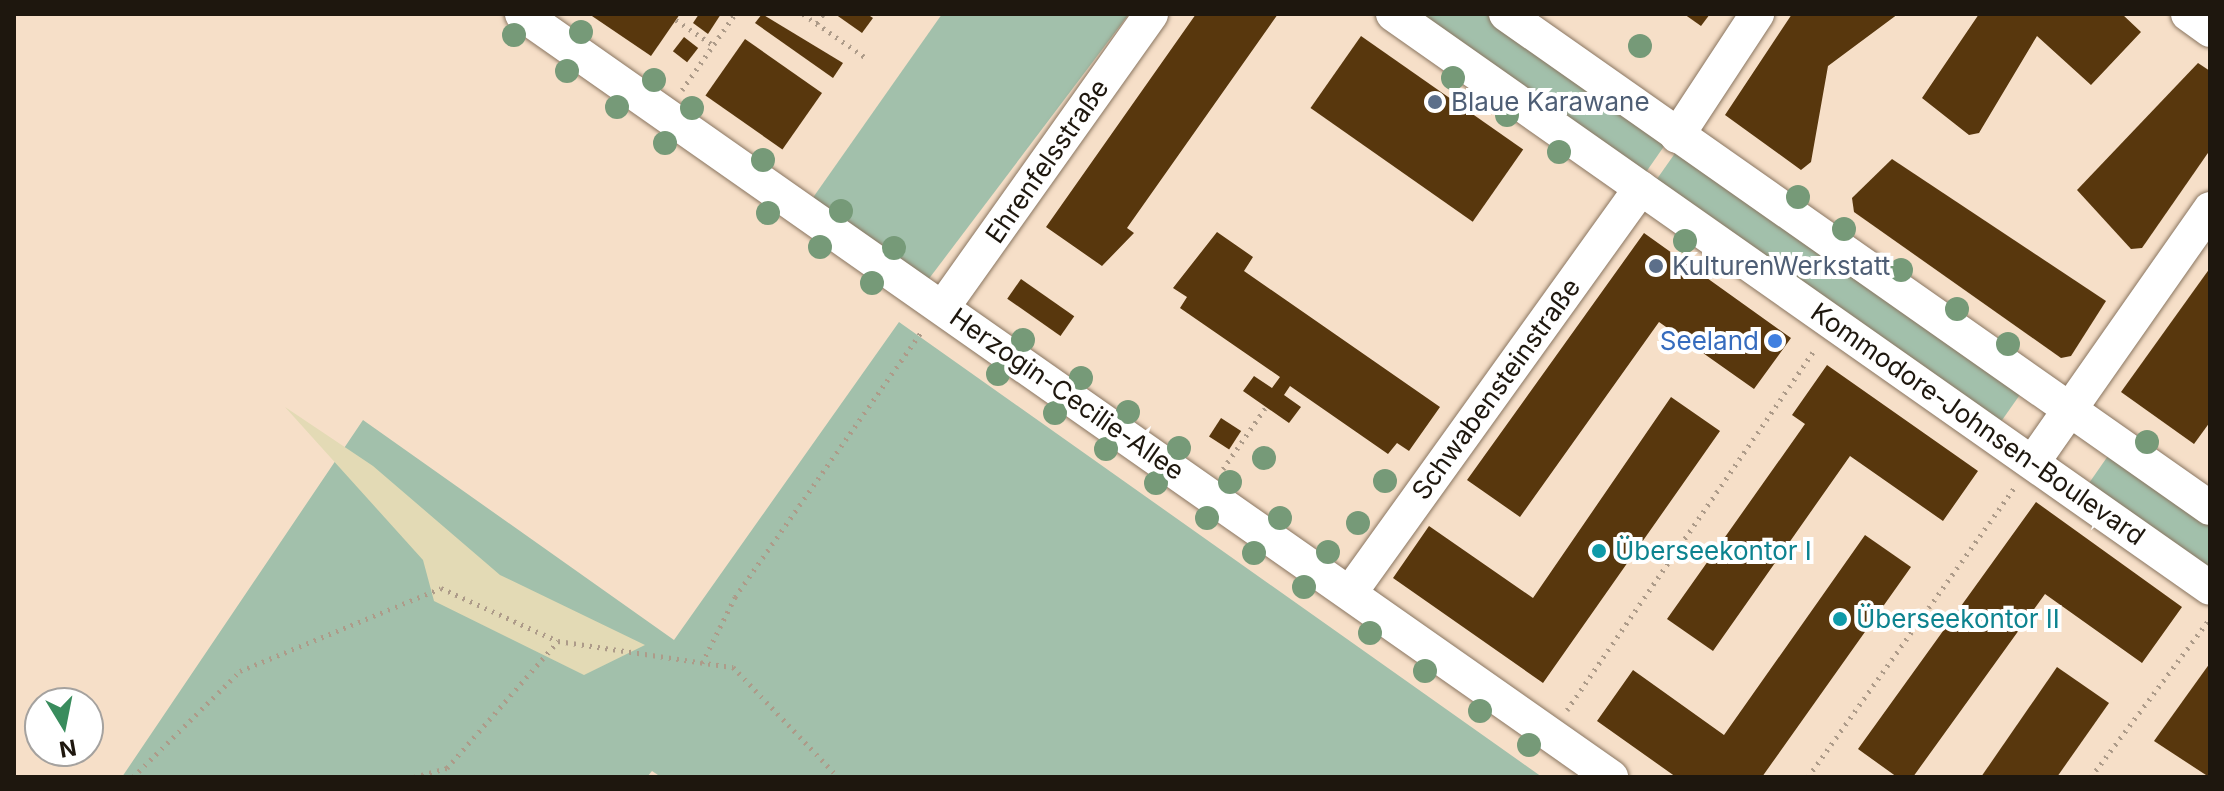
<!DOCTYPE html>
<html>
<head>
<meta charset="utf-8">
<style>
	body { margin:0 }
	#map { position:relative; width:2224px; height:791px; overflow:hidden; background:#f6dfc8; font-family:Inter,sans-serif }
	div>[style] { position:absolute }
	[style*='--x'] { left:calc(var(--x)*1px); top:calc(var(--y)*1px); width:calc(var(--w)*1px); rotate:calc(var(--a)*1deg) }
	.green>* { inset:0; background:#a2c0ab; transform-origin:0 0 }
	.sand>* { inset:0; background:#e3dab5 }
	.building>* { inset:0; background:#58370d; transform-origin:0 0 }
	.path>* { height:5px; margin-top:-2.5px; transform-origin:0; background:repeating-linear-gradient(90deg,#ad9b89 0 2px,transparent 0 8px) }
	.roads { filter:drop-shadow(0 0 2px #897560) drop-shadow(0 0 2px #897560) }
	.minor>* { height:34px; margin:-17px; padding:0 17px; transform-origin:17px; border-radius:17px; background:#fff }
	.trees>* { width:24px; height:24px; margin:-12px; border-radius:50%; background:#769a78 }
	.dots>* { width:22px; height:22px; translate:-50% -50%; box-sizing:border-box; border:4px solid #fff; border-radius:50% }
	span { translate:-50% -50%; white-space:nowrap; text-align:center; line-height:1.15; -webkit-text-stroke:8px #fff; paint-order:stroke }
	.service-label { font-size:26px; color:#4e5e75 }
	.left { translate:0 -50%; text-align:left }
	.street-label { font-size:26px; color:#1e170e }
	.shop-label { font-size:26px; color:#366cbe }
	.right { translate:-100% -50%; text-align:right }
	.culture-label { font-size:26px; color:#0d838f }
	.frame { position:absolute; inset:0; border:16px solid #1e170e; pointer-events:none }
	.north { position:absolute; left:24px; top:687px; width:80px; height:80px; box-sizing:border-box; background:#fff; border:2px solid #a5a29f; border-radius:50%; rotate:170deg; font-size:22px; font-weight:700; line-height:32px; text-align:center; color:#1e170e }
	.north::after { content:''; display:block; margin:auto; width:28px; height:36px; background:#398c5d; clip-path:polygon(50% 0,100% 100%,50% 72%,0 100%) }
</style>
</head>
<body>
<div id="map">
	<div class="green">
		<i style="clip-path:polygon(942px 14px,1129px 14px,928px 280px,812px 199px)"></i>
		<i style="clip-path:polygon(1413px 14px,1485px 14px,1667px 142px,1644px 175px)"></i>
		<i style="left:1678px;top:149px;width:421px;height:41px;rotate:35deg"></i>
		<i style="clip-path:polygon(899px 322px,1542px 777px,661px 777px,652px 771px,647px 777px,122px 777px,363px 420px,674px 640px)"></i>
		<i style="clip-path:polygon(2110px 453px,2210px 522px,2210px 571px,2087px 486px)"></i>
	</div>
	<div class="sand">
		<i style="clip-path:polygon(285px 407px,373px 466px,500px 575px,645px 645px,584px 675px,434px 601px,423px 560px)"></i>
	</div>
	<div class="building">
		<i style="clip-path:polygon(589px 14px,680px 14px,651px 56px)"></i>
		<i style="clip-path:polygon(699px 14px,721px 14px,708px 34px,693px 23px)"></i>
		<i style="clip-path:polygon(762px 14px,843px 63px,833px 78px,755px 23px)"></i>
		<i style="clip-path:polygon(835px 14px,867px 14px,873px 18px,862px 33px)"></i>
		<i style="clip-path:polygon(1196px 14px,1278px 14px,1127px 228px,1134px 233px,1102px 266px,1046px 227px)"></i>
		<i style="clip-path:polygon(1684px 14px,1710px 14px,1701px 26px)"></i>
		<i style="clip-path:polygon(1792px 14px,1898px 14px,1828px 66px,1811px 162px,1801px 170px,1725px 115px)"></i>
		<i style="clip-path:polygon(1979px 14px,2122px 14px,2141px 32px,2091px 85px,2037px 36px,1979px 133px,1969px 135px,1922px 98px)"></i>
		<i style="left:1361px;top:36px;width:198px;height:88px;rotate:35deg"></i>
		<i style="left:684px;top:37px;width:18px;height:18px;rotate:38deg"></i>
		<i style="left:745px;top:39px;width:94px;height:69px;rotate:35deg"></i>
		<i style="clip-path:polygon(2198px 63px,2210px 71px,2210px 150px,2142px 248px,2131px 249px,2077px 190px)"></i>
		<i style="clip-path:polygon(1892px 159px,2106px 301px,2071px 356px,2061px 358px,1854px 212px,1852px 198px)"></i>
		<i style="clip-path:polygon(1217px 232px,1253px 257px,1244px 271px,1440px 407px,1409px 451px,1397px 443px,1388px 454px,1290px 386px,1284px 395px,1301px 407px,1289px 423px,1243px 391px,1254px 376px,1272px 388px,1280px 377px,1180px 308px,1187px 297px,1173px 288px)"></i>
		<i style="clip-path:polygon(1644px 233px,1791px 338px,1754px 389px,1659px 322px,1520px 517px,1467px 480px)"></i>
		<i style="clip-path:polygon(2210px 268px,2210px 422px,2194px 444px,2121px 392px)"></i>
		<i style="left:1021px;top:279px;width:65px;height:24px;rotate:35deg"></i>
		<i style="clip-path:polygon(1827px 365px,1978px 471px,1943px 521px,1850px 456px,1713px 651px,1667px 619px,1805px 424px,1792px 415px)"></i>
		<i style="clip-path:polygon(1671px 397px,1720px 431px,1543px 683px,1393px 578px,1429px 526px,1533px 598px)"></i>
		<i style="left:1221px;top:418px;width:24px;height:22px;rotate:33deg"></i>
		<i style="clip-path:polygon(2036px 502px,2182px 607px,2142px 663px,2045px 594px,1913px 777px,1897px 777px,1858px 749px)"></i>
		<i style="clip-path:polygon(1865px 535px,1911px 567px,1762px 777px,1676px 777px,1597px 721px,1633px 670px,1724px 735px)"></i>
		<i style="clip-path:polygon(2210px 663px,2210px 777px,2209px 777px,2154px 741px)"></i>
		<i style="clip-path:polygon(2057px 667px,2109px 703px,2057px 777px,1981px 777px)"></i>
	</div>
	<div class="path">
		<i style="--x:803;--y:14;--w:77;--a:34.9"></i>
		<i style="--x:676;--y:20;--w:45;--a:34"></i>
		<i style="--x:817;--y:23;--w:11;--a:-56"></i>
		<i style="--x:682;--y:90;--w:93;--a:-55.1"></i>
		<i style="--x:1223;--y:469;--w:75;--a:-55.3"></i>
		<i style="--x:702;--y:663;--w:74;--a:-63.4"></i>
		<i style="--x:735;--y:597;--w:325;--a:-54.9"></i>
		<i style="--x:1567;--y:710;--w:438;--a:-55.5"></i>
		<i style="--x:133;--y:777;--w:151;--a:-44.7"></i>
		<i style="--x:240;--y:671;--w:217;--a:-22.4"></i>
		<i style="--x:441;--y:588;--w:128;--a:24.4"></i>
		<i style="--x:558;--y:641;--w:177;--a:8.5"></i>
		<i style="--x:733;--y:667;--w:152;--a:46.3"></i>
		<i style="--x:414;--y:777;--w:34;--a:-15"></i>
		<i style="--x:447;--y:768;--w:169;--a:-48.8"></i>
		<i style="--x:1808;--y:777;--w:355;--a:-54.5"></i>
		<i style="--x:2091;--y:777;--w:195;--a:-53.1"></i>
	</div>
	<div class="roads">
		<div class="minor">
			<i style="--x:522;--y:14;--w:1330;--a:35.02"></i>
			<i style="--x:1393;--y:14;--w:998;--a:35.09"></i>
			<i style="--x:1506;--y:14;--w:860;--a:35.06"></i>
			<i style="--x:2188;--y:14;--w:27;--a:36"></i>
			<i style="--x:1677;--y:136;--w:146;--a:-56.7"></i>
			<i style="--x:943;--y:307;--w:359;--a:-54.6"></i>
			<i style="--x:2033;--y:462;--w:309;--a:-55"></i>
			<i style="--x:1352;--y:590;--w:495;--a:-54.3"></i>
		</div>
	</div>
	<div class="trees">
		<i style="left:581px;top:32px"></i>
		<i style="left:514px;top:35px"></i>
		<i style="left:1640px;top:46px"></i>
		<i style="left:567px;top:71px"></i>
		<i style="left:1453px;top:78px"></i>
		<i style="left:654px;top:80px"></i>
		<i style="left:617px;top:107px"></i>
		<i style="left:692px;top:108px"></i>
		<i style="left:1507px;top:115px"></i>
		<i style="left:665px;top:143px"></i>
		<i style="left:1559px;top:152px"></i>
		<i style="left:763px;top:160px"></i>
		<i style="left:1798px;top:197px"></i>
		<i style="left:841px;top:211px"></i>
		<i style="left:768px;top:213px"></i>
		<i style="left:1844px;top:229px"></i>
		<i style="left:1685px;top:241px"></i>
		<i style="left:820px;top:247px"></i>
		<i style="left:894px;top:248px"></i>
		<i style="left:1901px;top:270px"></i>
		<i style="left:872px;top:283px"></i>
		<i style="left:1957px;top:309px"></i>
		<i style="left:1023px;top:340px"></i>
		<i style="left:2008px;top:344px"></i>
		<i style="left:998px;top:374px"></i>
		<i style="left:1081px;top:378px"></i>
		<i style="left:1128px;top:412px"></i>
		<i style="left:1055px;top:413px"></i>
		<i style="left:2147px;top:442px"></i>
		<i style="left:1179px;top:448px"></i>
		<i style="left:1106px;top:449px"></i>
		<i style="left:1264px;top:458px"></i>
		<i style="left:1385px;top:481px"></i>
		<i style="left:1230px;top:482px"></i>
		<i style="left:1156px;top:483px"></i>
		<i style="left:1207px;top:518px"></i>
		<i style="left:1280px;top:518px"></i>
		<i style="left:1358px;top:523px"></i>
		<i style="left:1328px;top:552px"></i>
		<i style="left:1254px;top:553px"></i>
		<i style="left:1304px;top:587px"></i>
		<i style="left:1370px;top:633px"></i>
		<i style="left:1425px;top:671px"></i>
		<i style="left:1480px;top:711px"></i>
		<i style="left:1529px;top:745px"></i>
	</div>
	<div class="dots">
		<i style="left:1435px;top:102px;background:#5c6f8a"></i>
		<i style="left:1656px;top:266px;background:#5c6f8a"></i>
		<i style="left:1775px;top:341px;background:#3f7fe0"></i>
		<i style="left:1599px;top:551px;background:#0f9aa8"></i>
		<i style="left:1840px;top:619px;background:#0f9aa8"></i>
	</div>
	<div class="service-label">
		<span class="left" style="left:1451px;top:102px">Blaue Karawane</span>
		<span class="left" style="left:1672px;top:266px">KulturenWerkstatt</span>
	</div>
	<div class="street-label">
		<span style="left:1047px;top:161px;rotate:-55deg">Ehrenfelsstraße</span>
		<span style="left:1496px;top:389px;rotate:-54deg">Schwabensteinstraße</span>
		<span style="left:1067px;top:394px;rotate:35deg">Herzogin-Cecilie-Allee</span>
		<span style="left:1978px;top:424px;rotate:35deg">Kommodore-Johnsen-Boulevard</span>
	</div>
	<div class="shop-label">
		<span class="right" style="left:1759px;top:341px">Seeland</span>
	</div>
	<div class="culture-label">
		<span class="left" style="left:1615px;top:551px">Überseekontor I</span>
		<span class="left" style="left:1856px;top:619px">Überseekontor II</span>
	</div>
	<div class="frame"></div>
	<div class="north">N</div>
</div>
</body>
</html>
